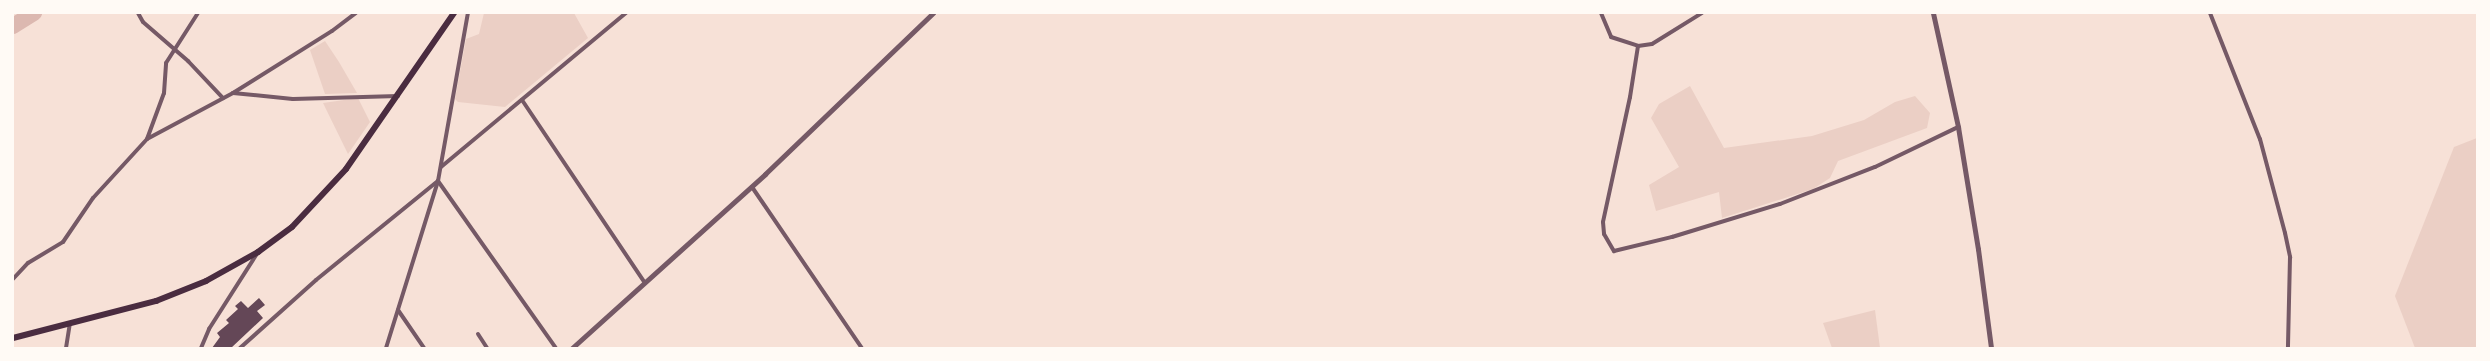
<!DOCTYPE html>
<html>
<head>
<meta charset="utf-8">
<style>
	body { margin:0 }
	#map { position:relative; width:2490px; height:361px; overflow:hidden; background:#f7e1d7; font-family:Montserrat,sans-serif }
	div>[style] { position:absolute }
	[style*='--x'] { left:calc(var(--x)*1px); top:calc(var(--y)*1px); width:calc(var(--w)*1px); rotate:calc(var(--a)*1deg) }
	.green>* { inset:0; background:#ebcfc5 }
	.river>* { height:16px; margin:-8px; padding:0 8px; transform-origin:8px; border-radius:8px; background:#dcb8b0 }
	.building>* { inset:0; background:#644757 }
	.minor>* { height:4px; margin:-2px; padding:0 2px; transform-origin:2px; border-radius:2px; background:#755966 }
	.tertiary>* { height:5px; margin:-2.5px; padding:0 2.5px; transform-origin:2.5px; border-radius:2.5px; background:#755966 }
	.primary>* { height:6px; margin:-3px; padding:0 3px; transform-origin:3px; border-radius:3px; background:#4a2c40 }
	span { translate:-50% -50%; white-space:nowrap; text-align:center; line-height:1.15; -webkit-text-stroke:3px #fffaf5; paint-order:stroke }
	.frame { position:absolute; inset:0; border:14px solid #fffaf5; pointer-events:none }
</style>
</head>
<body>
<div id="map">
	<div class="green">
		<i style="clip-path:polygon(484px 13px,574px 13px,588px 38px,505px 107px,458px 102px,455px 99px,466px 39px,479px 34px)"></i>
		<i style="clip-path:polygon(325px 41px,339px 62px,357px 93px,325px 94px,310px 50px)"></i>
		<i style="clip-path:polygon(1690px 86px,1724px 148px,1812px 136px,1864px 120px,1895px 102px,1915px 96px,1930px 113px,1927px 128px,1838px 161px,1830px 178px,1813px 189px,1722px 218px,1719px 192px,1656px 211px,1649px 185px,1679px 167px,1651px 118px,1659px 104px)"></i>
		<i style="clip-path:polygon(358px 98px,370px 122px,348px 154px,323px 103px)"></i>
		<i style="clip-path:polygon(2477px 138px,2477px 348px,2415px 348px,2395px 296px,2454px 147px)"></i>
		<i style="clip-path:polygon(1875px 310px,1880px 348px,1832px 348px,1823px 323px)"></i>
	</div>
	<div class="river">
		<i style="--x:13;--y:26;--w:25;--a:-32"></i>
	</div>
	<div class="building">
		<i style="clip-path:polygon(259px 298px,265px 305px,257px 311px,263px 318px,231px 348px,212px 348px,220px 337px,217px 333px,229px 323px,226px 320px,238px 309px,235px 306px,241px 301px,248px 308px)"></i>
	</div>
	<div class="minor">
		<i style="--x:138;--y:13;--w:10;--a:61"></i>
		<i style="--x:143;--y:22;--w:60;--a:40.9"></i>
		<i style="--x:188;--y:61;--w:51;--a:46.6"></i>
		<i style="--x:1601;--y:13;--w:26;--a:67"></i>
		<i style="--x:1611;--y:37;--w:28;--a:18"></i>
		<i style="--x:1638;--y:46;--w:14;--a:-8"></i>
		<i style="--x:1652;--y:44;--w:59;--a:-31.8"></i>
		<i style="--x:2210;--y:13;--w:136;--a:68.4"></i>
		<i style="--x:2260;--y:139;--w:97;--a:75.1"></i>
		<i style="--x:2285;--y:233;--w:25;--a:78"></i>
		<i style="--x:2290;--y:257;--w:91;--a:91.3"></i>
		<i style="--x:1638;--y:46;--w:52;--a:98.9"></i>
		<i style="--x:1630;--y:97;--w:128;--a:102.2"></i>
		<i style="--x:1603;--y:222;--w:12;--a:85"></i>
		<i style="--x:1604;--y:234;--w:20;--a:60"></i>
		<i style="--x:1614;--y:251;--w:60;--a:-13.6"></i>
		<i style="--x:1672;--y:237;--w:113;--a:-17"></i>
		<i style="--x:1780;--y:204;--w:102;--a:-21.3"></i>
		<i style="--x:1875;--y:167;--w:92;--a:-25.7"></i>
		<i style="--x:233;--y:93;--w:60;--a:5.7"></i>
		<i style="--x:293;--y:99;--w:105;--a:-1.6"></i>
		<i style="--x:522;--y:100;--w:220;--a:56.1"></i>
		<i style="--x:147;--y:139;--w:49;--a:-69.7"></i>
		<i style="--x:164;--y:93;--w:30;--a:-86"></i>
		<i style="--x:166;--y:63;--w:59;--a:-57.4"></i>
		<i style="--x:441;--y:167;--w:241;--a:-39.8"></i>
		<i style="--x:752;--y:187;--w:195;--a:55.7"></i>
		<i style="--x:13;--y:279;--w:22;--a:-47"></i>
		<i style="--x:28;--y:263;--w:41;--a:-31"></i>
		<i style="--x:63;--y:242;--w:53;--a:-55.7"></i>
		<i style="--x:93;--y:198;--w:80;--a:-47.5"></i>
		<i style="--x:147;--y:139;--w:98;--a:-28.1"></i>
		<i style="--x:233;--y:93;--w:117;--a:-32.1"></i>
		<i style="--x:332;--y:31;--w:30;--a:-37"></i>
		<i style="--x:398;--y:310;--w:46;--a:55.6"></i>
		<i style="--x:478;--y:334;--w:17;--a:57"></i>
		<i style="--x:66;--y:348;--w:24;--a:-81"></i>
		<i style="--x:201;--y:348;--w:21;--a:-67"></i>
		<i style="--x:209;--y:329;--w:91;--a:-57.5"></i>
		<i style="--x:240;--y:348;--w:102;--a:-41.8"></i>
		<i style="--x:316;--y:280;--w:157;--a:-39.1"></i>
		<i style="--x:438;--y:181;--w:204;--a:54.8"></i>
		<i style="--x:386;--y:348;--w:175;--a:-72.7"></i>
		<i style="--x:438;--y:181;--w:171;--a:-79.9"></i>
	</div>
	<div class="tertiary">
		<i style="--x:1933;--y:13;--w:117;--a:77.6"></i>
		<i style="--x:1958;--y:127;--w:124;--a:80.7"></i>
		<i style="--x:1978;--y:249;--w:100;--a:82.5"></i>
		<i style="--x:572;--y:348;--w:260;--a:-42"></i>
		<i style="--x:765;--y:174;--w:233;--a:-43.8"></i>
	</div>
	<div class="primary">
		<i style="--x:13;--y:338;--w:148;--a:-14.5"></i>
		<i style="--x:156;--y:301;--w:54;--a:-21.8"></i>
		<i style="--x:206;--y:281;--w:60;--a:-29.1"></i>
		<i style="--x:258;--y:252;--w:42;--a:-36.3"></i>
		<i style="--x:292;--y:227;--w:79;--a:-47"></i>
		<i style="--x:346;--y:169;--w:190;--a:-55.3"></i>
	</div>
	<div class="frame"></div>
</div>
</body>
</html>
